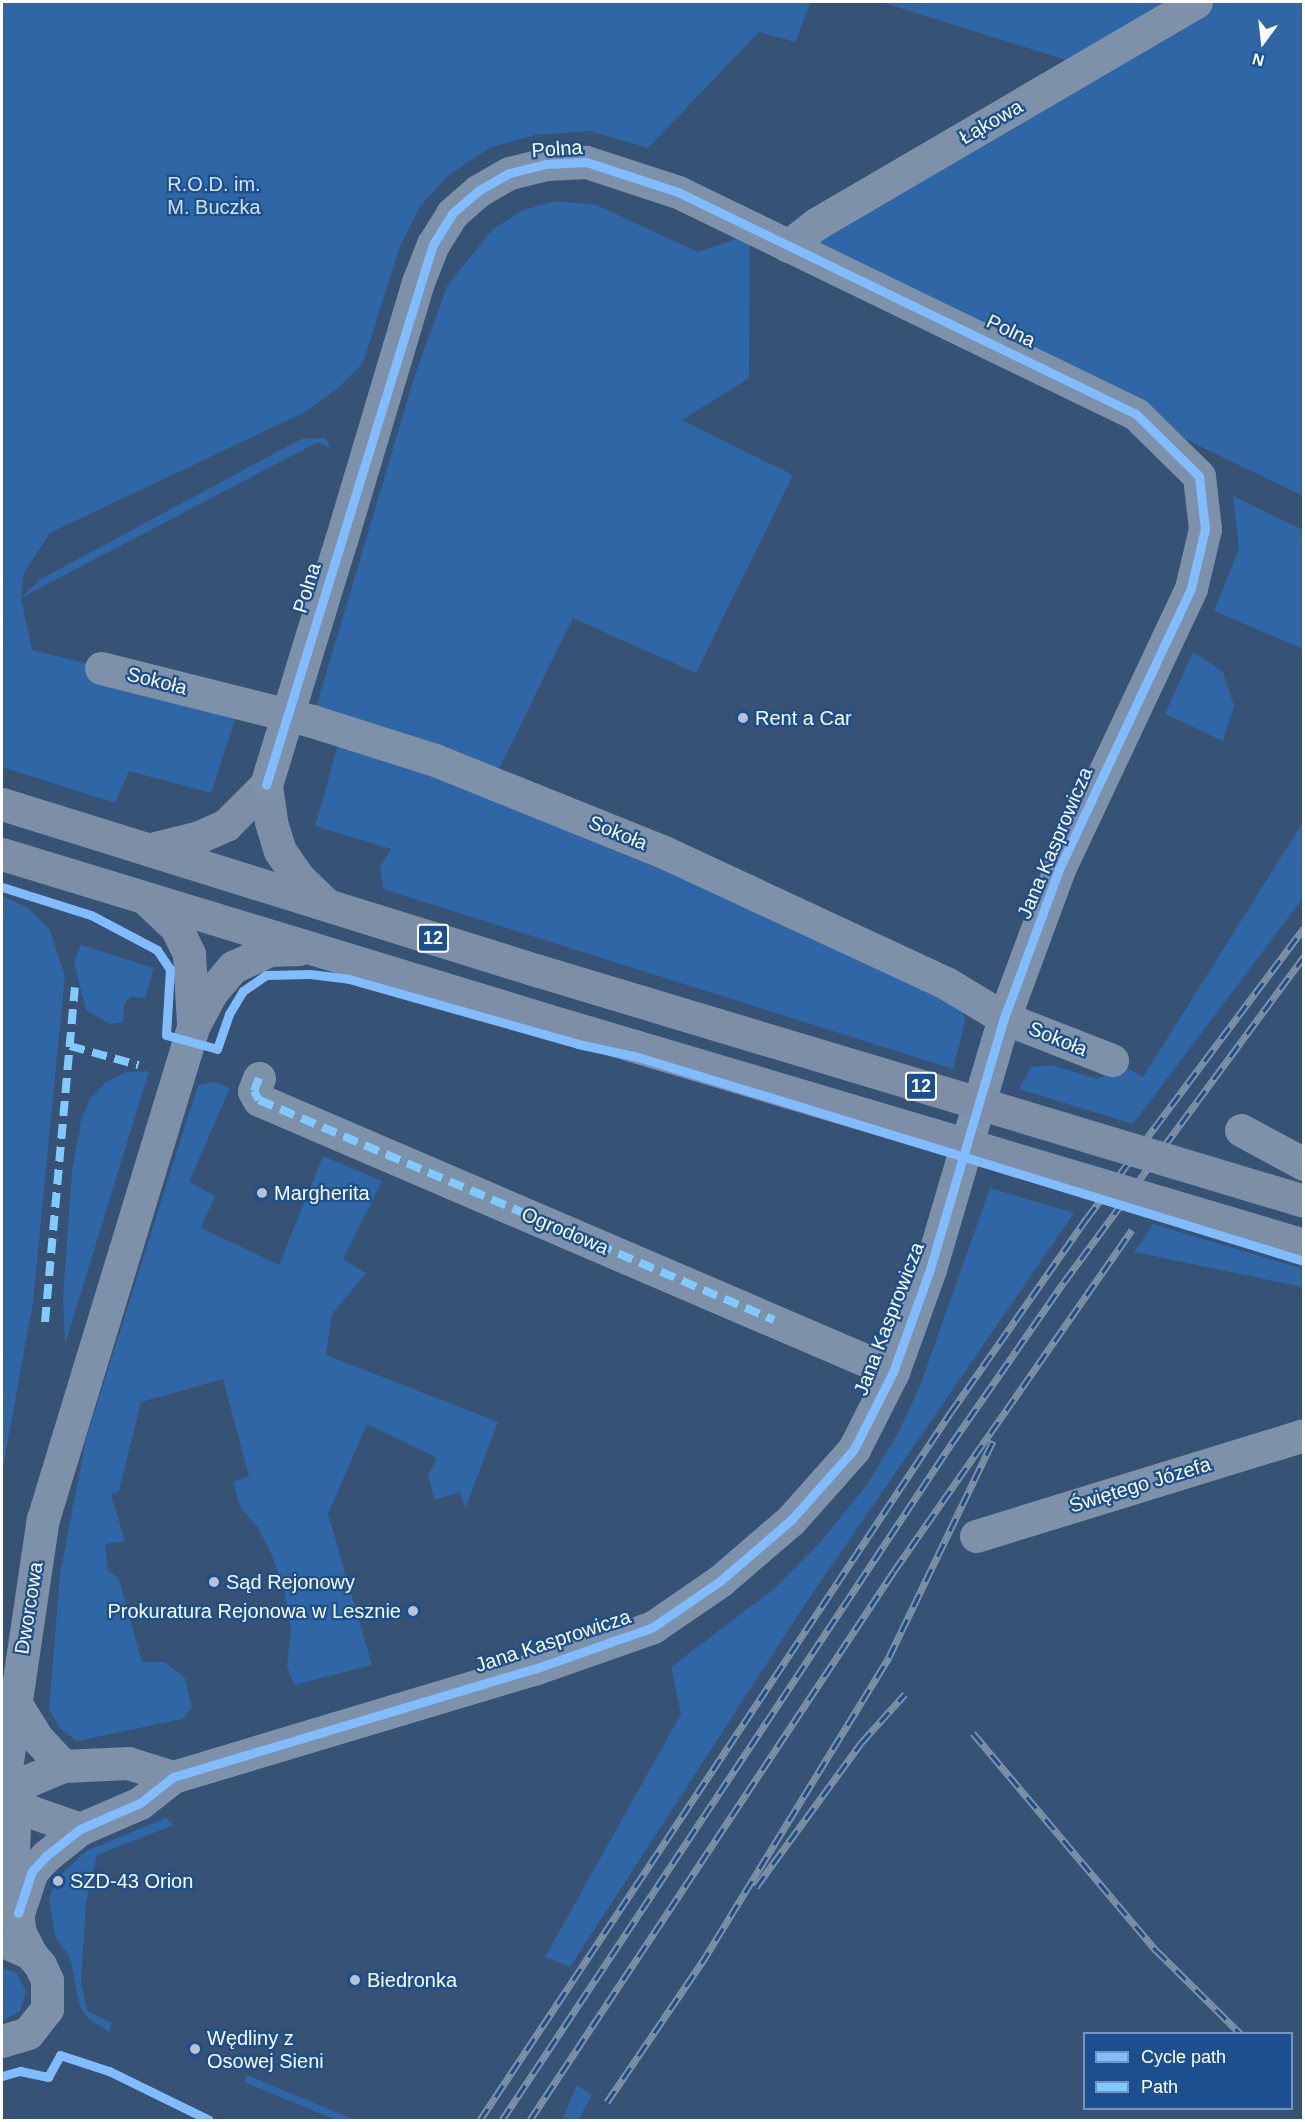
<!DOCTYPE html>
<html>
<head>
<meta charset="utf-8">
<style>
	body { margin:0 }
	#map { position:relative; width:1305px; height:2122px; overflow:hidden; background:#365274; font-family:Helvetica,sans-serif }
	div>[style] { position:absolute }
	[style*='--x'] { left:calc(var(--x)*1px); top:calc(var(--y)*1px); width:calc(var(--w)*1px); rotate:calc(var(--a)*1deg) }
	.green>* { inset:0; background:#2f66a5 }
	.minor>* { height:33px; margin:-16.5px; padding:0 16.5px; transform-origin:16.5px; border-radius:16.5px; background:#7d92a8 }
	.major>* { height:33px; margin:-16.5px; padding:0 16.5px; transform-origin:16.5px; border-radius:16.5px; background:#7d8ea7 }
	.rail>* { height:7px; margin-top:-3.5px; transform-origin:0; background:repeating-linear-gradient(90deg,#1b4f8f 0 14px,#7e92a7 0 28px); box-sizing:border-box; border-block:2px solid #7e92a7 }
	.minor-bridge>* { height:33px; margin:-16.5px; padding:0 16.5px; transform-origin:16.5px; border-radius:16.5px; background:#7d92a8 }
	.major-bridge>* { height:33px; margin:-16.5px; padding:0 16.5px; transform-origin:16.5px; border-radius:16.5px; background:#7d8ea7 }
	.quiet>* { height:8px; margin-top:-4px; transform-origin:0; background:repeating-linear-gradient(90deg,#80caff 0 15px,transparent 0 23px) }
	.cycleway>* { height:9px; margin:-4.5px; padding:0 4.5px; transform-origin:4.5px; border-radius:4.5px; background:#80bcff }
	.dots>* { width:16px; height:16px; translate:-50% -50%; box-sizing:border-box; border:3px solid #1b4f8f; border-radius:50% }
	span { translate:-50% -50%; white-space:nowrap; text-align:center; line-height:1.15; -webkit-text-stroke:4.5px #1b4f8f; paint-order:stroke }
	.shield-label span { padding:2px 4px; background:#1b4f8f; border:2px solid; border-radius:4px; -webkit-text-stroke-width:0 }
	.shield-label { font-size:18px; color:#fff; font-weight:700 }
	.street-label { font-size:20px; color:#fff }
	.park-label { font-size:20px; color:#cfe3fa }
	.poi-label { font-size:20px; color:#fff }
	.left { translate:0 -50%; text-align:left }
	.right { translate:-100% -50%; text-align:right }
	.frame { position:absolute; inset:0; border:3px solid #fff; pointer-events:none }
	.legend { position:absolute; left:1083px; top:2032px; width:210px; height:78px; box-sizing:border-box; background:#1b4f8f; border:2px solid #7695bc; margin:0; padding:8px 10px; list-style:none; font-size:18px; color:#fff }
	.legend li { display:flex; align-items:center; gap:12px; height:30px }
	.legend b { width:30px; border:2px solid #7695bc }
	.north { position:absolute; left:1233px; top:12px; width:60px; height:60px; -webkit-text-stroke:4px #1b4f8f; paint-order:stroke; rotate:195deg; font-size:16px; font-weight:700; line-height:24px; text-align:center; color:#fff }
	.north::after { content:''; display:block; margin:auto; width:21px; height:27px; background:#fff; clip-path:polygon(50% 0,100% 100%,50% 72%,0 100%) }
</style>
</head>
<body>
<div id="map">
	<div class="green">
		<i style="clip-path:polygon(2px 2px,811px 2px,795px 42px,759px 32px,648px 148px,590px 131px,535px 135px,489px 148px,450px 174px,420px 206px,400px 246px,363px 363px,337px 389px,307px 411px,50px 533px,24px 573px,21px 597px,41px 579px,301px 439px,326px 438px,330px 448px,318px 442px,21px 598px,32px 650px,241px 702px,211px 793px,129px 771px,115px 803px,2px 767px)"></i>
		<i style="clip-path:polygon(881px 2px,1303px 2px,1303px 496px,788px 246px,1085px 66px)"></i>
		<i style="clip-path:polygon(556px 201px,596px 205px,698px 252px,737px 239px,750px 228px,749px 378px,682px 420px,793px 475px,696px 673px,573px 618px,492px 783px,962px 1002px,965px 1021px,953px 1069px,383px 889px,380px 867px,391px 849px,315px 826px,342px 731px,312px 721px,414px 378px,447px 286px,492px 230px,523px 210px)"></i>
		<i style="clip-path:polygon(1233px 496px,1303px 530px,1303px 649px,1214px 611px,1239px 549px)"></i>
		<i style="clip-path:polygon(1193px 652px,1223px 672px,1234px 706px,1223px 741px,1165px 714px)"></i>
		<i style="clip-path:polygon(1303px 822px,1303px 898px,1133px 1124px,1019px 1089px,1031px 1067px,1052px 1065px,1097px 1079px,1109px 1074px,1112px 1060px,1143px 1077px)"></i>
		<i style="clip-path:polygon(2px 896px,27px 907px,50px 930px,65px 976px,33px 1302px,2px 1473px)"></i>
		<i style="clip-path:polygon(81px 945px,154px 968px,145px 998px,131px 997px,124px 1003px,123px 1022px,110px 1024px,86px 1010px,74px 962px)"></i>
		<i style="clip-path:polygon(149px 1071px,65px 1345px,63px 1299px,72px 1170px,82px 1117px,90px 1099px,106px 1082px,126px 1072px)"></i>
		<i style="clip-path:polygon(214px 1082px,230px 1088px,189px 1182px,215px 1196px,201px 1228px,279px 1265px,323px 1156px,382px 1181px,343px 1259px,366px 1273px,332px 1314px,326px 1355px,498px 1422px,465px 1509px,460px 1492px,435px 1500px,428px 1475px,437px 1458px,367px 1424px,328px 1514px,372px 1665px,294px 1685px,287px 1666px,291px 1630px,284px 1589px,272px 1555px,258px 1528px,240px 1507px,233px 1482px,249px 1476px,223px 1379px,141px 1402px,119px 1491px,111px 1494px,125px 1541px,105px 1544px,108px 1571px,119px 1579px,142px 1662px,165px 1662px,185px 1678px,192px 1708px,182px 1719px,77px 1741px,60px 1728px,49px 1710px,60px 1574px,86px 1439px,198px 1085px)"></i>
		<i style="clip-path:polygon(990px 1188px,1074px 1213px,808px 1600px,570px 1967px,545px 1957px,681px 1714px,671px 1667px,774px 1589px,823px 1539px,866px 1486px,897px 1435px,920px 1386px)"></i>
		<i style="clip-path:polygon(1153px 1224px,1303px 1269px,1303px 1287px,1134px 1252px)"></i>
		<i style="clip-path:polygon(166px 1818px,174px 1825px,97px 1855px,86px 1903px,81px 1983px,87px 2011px,112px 2023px,109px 2032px,88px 2018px,80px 2007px,70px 1958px,55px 1936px,49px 1898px,57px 1878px,86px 1851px)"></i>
		<i style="clip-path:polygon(2px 1968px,17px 1973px,26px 1991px,20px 2011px,2px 2021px)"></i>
		<i style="clip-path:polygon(247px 2075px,355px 2120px,336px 2120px,244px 2082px)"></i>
		<i style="clip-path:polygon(577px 2085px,592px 2095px,578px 2120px,562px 2120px)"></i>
	</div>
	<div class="minor">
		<i style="--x:788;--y:246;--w:36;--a:-38"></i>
		<i style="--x:816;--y:224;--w:440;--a:-30.3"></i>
		<i style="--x:101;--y:668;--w:218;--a:14.1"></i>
		<i style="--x:312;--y:721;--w:129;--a:17.6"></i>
		<i style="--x:435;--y:760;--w:249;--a:21.9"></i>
		<i style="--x:666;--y:853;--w:309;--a:24.9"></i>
		<i style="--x:946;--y:983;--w:68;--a:31.1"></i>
		<i style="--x:1004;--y:1018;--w:116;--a:21.3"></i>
		<i style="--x:259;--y:1078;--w:14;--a:111"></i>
		<i style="--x:254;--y:1091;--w:10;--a:61"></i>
		<i style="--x:259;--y:1100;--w:690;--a:23.22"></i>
		<i style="--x:1241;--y:1130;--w:72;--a:28.4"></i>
		<i style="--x:976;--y:1536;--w:343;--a:-17.1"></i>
		<i style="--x:14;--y:1701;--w:44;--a:58.1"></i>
		<i style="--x:37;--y:1738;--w:38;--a:47"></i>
		<i style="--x:3;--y:1791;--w:65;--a:-22.6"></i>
		<i style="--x:63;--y:1766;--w:65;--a:-2.6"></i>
		<i style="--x:128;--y:1763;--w:47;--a:17.3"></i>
		<i style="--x:3;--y:1791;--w:36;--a:72"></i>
		<i style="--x:14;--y:1825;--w:54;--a:92.1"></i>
		<i style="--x:12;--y:1879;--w:55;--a:81.6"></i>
		<i style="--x:20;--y:1933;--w:22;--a:63"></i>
		<i style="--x:3;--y:1791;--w:33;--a:38"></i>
		<i style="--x:29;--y:1811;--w:54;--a:19.4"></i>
		<i style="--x:2;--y:1795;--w:279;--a:-81.6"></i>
		<i style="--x:43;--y:1519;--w:514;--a:-73.04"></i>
		<i style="--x:18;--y:1913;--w:44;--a:-71.6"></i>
		<i style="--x:32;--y:1871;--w:21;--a:-47"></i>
		<i style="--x:46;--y:1856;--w:43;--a:-38.5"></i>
		<i style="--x:80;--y:1829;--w:65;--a:-23.4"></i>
		<i style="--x:140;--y:1803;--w:42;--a:-38.2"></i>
		<i style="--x:173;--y:1777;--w:377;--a:-16.7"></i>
		<i style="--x:534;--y:1669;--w:126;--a:-19.4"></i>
		<i style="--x:653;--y:1627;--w:81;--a:-34.5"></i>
		<i style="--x:720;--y:1581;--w:94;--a:-40.7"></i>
		<i style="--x:791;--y:1520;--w:95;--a:-48.4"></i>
		<i style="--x:854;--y:1449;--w:86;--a:-63.1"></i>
		<i style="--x:893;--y:1372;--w:109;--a:-70.2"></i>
		<i style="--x:930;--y:1269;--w:262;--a:-73.6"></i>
		<i style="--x:1004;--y:1018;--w:159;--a:-69.7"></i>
		<i style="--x:1059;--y:869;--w:310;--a:-64.8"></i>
		<i style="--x:1191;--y:588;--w:61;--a:-76.7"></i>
		<i style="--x:1205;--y:529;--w:53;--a:-96.5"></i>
		<i style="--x:1199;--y:476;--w:88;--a:-135.5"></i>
		<i style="--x:1136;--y:414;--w:509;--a:-154.14"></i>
		<i style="--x:678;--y:192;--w:97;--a:-161.9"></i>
		<i style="--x:586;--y:162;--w:40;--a:177.1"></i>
		<i style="--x:546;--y:164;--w:38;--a:166"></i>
		<i style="--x:509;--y:173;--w:36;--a:150"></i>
		<i style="--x:478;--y:191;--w:35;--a:139"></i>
		<i style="--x:452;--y:214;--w:36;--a:122"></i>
		<i style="--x:433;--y:244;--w:41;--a:111.5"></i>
		<i style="--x:418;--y:282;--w:269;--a:106.6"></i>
		<i style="--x:2;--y:2041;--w:27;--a:-17"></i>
		<i style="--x:28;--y:2033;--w:31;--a:-52"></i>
		<i style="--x:47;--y:2009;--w:29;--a:-90"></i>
		<i style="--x:47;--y:1980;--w:17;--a:-115"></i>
		<i style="--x:40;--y:1965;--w:16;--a:-130"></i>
		<i style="--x:30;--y:1953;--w:20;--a:-156"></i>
	</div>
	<div class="major">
		<i style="--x:266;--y:785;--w:37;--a:82"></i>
		<i style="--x:271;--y:822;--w:30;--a:73"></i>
		<i style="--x:280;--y:851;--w:33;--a:55"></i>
		<i style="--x:299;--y:878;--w:36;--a:44"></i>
		<i style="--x:2;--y:804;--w:562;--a:17.28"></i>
		<i style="--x:151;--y:849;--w:49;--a:-14"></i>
		<i style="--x:199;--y:837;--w:30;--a:-24"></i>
		<i style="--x:226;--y:825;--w:57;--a:-45"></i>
		<i style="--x:2;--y:854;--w:570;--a:16.94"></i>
		<i style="--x:149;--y:902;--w:37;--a:43"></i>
		<i style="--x:176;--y:927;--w:30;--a:64"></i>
		<i style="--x:189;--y:954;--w:70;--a:86.7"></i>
		<i style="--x:193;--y:1027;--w:38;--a:-62"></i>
		<i style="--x:211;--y:993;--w:34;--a:-50"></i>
		<i style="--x:233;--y:967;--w:41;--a:-24.7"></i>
		<i style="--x:270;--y:950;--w:29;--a:-2"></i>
	</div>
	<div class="rail">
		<i style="--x:973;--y:1733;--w:284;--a:49.9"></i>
		<i style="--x:1156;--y:1950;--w:120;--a:44.7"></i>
		<i style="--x:756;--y:1887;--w:178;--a:-53.9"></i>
		<i style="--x:861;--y:1743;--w:66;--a:-48.1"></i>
		<i style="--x:701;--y:1964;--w:360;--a:-58.5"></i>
		<i style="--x:889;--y:1657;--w:240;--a:-64.3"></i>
		<i style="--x:607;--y:2102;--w:174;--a:-55.8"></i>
		<i style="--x:480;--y:2120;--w:850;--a:-56.37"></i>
		<i style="--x:951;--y:1412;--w:237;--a:-55"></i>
		<i style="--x:1087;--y:1218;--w:362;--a:-53.2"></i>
		<i style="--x:502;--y:2120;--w:813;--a:-56.39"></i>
		<i style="--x:952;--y:1443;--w:196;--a:-55.2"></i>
		<i style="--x:1064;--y:1282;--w:405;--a:-53.6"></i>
		<i style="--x:530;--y:2120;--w:659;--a:-56.45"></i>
		<i style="--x:894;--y:1571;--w:416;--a:-55.1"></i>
	</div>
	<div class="minor-bridge">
		<i style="--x:266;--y:785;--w:256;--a:-73"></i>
	</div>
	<div class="major-bridge">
		<i style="--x:539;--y:971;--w:799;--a:16.73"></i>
		<i style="--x:547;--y:1020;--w:790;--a:16.55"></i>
	</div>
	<div class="quiet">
		<i style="--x:70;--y:1046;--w:71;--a:15.6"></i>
		<i style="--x:259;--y:1078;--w:14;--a:111"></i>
		<i style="--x:254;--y:1091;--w:10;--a:61"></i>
		<i style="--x:259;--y:1100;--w:560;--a:23.13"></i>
		<i style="--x:45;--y:1322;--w:336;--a:-84.9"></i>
	</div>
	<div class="cycleway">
		<i style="--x:2;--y:887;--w:93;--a:17.5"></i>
		<i style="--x:91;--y:915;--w:75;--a:27.9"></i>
		<i style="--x:157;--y:950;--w:23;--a:56"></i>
		<i style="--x:170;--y:969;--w:66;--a:93.5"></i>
		<i style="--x:166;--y:1035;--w:23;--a:15"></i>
		<i style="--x:188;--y:1041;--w:30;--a:15"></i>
		<i style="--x:217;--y:1049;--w:37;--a:-71"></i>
		<i style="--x:229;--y:1014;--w:27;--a:-59"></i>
		<i style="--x:243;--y:991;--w:28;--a:-35"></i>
		<i style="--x:266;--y:975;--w:44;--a:-1.3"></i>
		<i style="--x:310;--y:974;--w:39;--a:7"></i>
		<i style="--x:349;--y:979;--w:238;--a:15.8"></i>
		<i style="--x:578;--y:1044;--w:61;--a:12.2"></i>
		<i style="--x:638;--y:1057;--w:697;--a:17.03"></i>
		<i style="--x:18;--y:1913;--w:44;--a:-71.6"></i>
		<i style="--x:32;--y:1871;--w:21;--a:-47"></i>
		<i style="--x:46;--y:1856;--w:43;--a:-38.5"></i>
		<i style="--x:80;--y:1829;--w:65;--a:-23.4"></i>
		<i style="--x:140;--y:1803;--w:42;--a:-38.2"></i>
		<i style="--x:173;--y:1777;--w:377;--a:-16.7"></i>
		<i style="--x:534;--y:1669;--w:126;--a:-19.4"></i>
		<i style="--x:653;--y:1627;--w:81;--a:-34.5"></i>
		<i style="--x:720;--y:1581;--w:94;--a:-40.7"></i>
		<i style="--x:791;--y:1520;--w:95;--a:-48.4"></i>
		<i style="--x:854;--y:1449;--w:86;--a:-63.1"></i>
		<i style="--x:893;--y:1372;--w:109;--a:-70.2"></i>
		<i style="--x:930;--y:1269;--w:262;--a:-73.6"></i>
		<i style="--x:1004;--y:1018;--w:159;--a:-69.7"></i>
		<i style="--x:1059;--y:869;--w:310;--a:-64.8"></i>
		<i style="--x:1191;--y:588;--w:61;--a:-76.7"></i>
		<i style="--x:1205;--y:529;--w:53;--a:-96.5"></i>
		<i style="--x:1199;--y:476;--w:88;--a:-135.5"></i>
		<i style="--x:1136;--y:414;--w:509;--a:-154.14"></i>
		<i style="--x:678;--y:192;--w:97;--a:-161.9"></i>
		<i style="--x:586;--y:162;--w:40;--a:177.1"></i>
		<i style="--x:546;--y:164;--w:38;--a:166"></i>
		<i style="--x:509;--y:173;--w:36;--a:150"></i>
		<i style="--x:478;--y:191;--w:35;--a:139"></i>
		<i style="--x:452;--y:214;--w:36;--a:122"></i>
		<i style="--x:433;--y:244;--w:566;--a:107.15"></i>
		<i style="--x:2;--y:2076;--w:19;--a:-16"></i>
		<i style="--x:20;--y:2071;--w:29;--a:12"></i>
		<i style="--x:48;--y:2077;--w:25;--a:-61"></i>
		<i style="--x:60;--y:2055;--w:52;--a:18.1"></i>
		<i style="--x:109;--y:2071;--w:111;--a:26.1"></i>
	</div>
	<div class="dots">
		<i style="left:743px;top:718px;background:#b9c2ce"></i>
		<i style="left:262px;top:1193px;background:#b9c2ce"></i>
		<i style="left:214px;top:1582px;background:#b9c2ce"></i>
		<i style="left:413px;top:1611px;background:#b9c2ce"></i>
		<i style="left:58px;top:1881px;background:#b9c2ce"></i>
		<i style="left:355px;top:1980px;background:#b9c2ce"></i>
		<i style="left:195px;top:2049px;background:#b9c2ce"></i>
	</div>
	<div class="shield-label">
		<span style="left:433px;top:938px">12</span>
		<span style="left:921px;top:1086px">12</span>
	</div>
	<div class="street-label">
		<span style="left:991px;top:122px;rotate:-30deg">Łąkowa</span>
		<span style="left:557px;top:149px;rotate:-4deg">Polna</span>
		<span style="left:1011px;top:331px;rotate:25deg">Polna</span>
		<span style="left:307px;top:588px;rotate:-73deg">Polna</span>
		<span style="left:157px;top:681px;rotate:14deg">Sokoła</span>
		<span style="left:618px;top:833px;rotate:22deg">Sokoła</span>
		<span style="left:1055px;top:843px;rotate:-67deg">Jana Kasprowicza</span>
		<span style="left:1058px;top:1039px;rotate:22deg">Sokoła</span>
		<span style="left:565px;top:1231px;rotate:23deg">Ogrodowa</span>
		<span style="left:889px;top:1319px;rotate:-69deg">Jana Kasprowicza</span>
		<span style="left:1140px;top:1485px;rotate:-17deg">Świętego Józefa</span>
		<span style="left:29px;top:1608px;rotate:-81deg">Dworcowa</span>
		<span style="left:553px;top:1641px;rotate:-18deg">Jana Kasprowicza</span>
	</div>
	<div class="park-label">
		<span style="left:214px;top:196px">R.O.D. im.<br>M. Buczka</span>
	</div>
	<div class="poi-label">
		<span class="left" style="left:755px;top:718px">Rent a Car</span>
		<span class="left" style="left:274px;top:1193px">Margherita</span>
		<span class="left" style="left:226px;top:1582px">Sąd Rejonowy</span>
		<span class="right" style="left:401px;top:1611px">Prokuratura Rejonowa w Lesznie</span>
		<span class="left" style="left:70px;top:1881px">SZD-43 Orion</span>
		<span class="left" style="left:367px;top:1980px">Biedronka</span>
		<span class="left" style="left:207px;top:2050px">Wędliny z<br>Osowej Sieni</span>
	</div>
	<div class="frame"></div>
	<ul class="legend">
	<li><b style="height:8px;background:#80bcff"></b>Cycle path</li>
	<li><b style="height:8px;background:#80caff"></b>Path</li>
	</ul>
	<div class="north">N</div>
</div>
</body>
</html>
